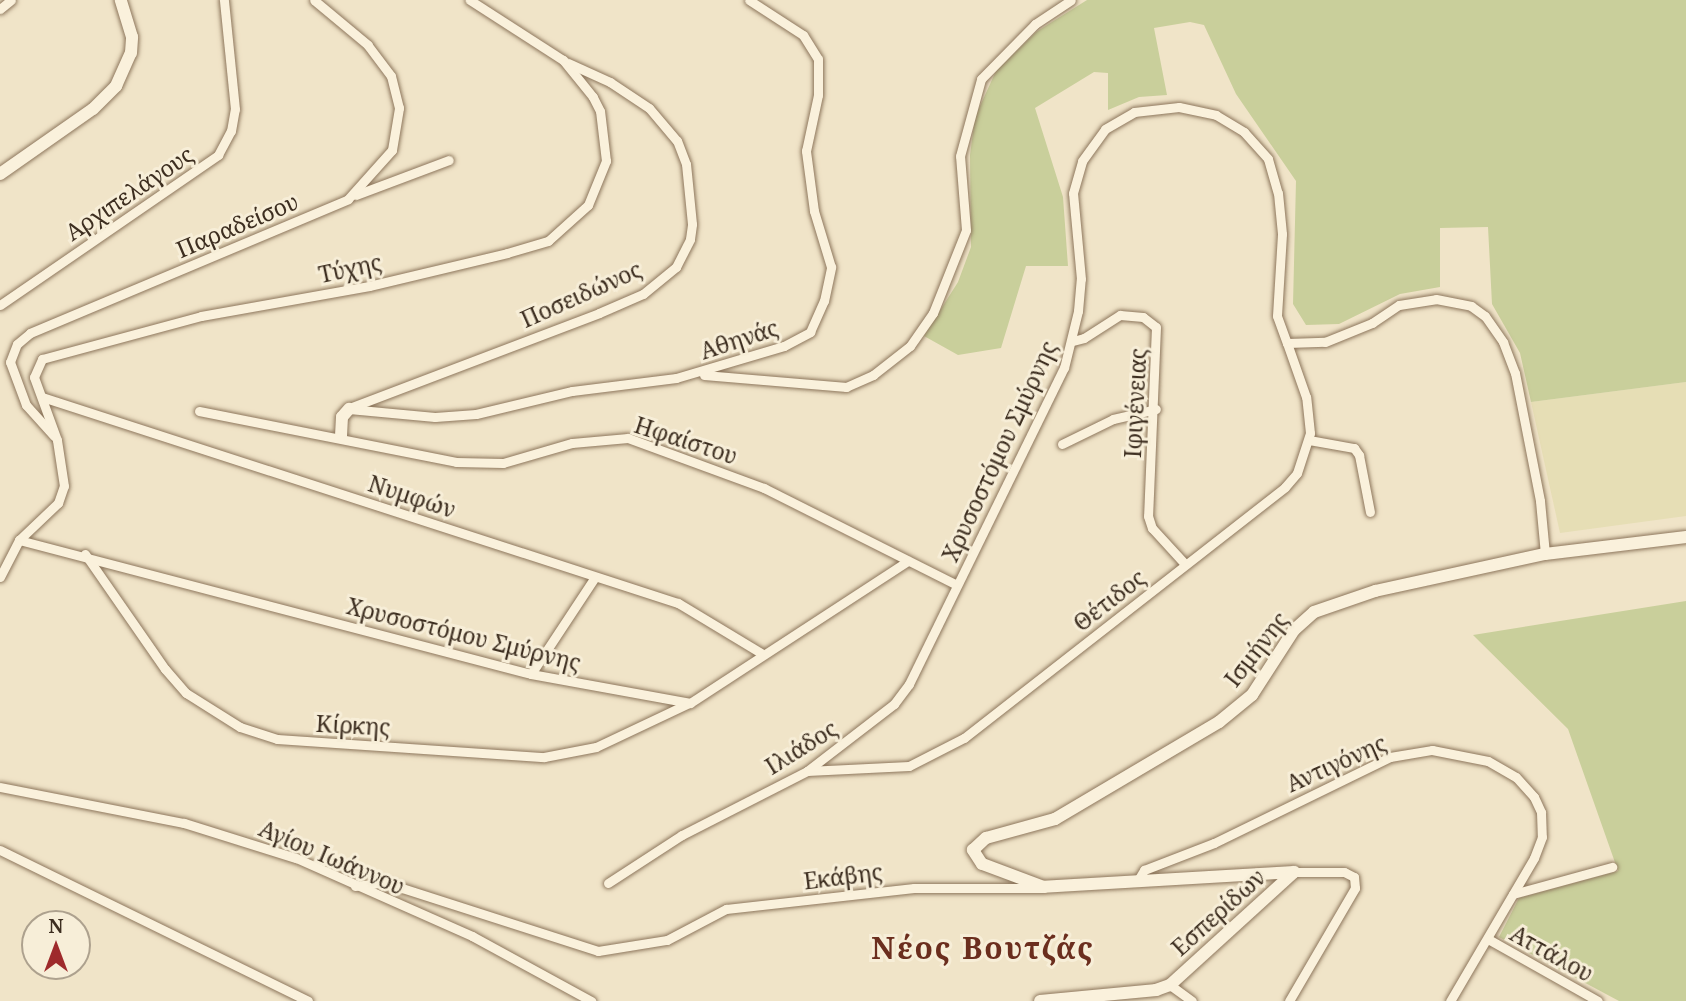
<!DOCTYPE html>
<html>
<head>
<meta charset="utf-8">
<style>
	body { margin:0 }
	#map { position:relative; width:1686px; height:1001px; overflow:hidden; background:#f0e4c8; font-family:"Noto Serif",serif }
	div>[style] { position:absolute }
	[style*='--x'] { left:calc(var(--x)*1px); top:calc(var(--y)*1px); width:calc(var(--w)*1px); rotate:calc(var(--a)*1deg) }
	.farmland>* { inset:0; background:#e6deb5 }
	.green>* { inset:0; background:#c9cf9b }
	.roads { filter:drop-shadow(0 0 2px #8d765c) drop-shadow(0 0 2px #8d765c) }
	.street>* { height:9px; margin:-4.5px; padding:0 4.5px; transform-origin:4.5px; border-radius:4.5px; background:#faf1dc }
	.secondary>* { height:12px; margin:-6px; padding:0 6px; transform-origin:6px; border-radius:6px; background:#faf1dc }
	span { translate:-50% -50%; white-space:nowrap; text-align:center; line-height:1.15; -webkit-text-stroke:6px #f7eed8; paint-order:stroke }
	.street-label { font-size:23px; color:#3d2e20 }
	.district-label { font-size:30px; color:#6b2e1e; font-weight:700; letter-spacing:2px }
	.north { position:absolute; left:21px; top:910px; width:70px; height:70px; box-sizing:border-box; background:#f7eed8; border:2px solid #ada18e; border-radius:50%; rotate:0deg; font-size:19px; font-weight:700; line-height:28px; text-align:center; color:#3d2e20 }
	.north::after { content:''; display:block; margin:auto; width:24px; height:32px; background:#9e2a2b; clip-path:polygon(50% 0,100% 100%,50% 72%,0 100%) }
</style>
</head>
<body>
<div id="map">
	<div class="farmland">
		<i style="clip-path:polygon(1686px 382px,1686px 516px,1560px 533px,1531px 402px)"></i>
	</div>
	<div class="green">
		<i style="clip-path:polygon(1087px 0,1686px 0,1686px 382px,1531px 402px,1520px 353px,1492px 304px,1488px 227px,1440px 228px,1440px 287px,1400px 294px,1339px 324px,1306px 325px,1293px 304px,1296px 181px,1236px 94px,1204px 25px,1190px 22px,1154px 28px,1167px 95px,1139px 97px,1108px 110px,1108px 73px,1094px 72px,1035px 108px,1063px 197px,1068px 266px,1026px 266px,1001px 348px,958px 355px,924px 336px,958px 282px,971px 247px,970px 155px,975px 117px,996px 71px,1036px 32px)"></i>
		<i style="clip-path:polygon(1686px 601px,1686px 1001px,1619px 1001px,1499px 937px,1519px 898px,1618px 871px,1568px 729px,1473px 635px)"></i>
	</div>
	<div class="roads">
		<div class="street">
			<i style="--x:0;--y:9;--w:14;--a:-39"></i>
			<i style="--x:356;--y:195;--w:99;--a:-20.6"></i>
			<i style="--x:0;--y:305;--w:265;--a:-34.5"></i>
			<i style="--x:218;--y:155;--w:27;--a:-62"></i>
			<i style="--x:231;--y:131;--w:22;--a:-80"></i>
			<i style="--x:235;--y:109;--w:110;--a:-95.8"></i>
			<i style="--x:1073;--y:341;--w:11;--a:-15"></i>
			<i style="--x:1084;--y:338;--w:43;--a:-32.6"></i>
			<i style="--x:1120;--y:315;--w:23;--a:5"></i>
			<i style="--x:1143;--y:317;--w:16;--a:38"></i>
			<i style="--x:1156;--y:327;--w:189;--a:92.4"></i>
			<i style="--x:1148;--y:516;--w:13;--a:72"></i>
			<i style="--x:1152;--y:528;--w:49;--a:47.5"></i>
			<i style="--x:704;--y:375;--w:143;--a:4.8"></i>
			<i style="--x:846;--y:387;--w:30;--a:-24"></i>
			<i style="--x:873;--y:375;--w:47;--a:-38.1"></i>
			<i style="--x:910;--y:346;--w:40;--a:-55.1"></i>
			<i style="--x:933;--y:313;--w:89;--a:-68.3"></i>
			<i style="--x:966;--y:230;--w:74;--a:-94.6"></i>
			<i style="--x:960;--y:156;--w:80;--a:-74.7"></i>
			<i style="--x:981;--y:79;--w:77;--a:-45.5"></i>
			<i style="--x:1035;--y:24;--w:43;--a:-33.7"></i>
			<i style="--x:42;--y:397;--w:669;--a:17.95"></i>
			<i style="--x:678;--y:603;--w:97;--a:31.1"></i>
			<i style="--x:352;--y:407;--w:264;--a:-20.8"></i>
			<i style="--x:599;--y:313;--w:48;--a:-23.4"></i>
			<i style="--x:643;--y:294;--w:43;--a:-39.3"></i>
			<i style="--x:676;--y:267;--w:31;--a:-63"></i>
			<i style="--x:690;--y:239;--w:15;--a:-82"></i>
			<i style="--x:692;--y:224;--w:60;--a:-95.7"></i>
			<i style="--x:686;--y:164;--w:25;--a:-111"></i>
			<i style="--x:677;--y:141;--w:43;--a:-130.3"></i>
			<i style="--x:649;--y:108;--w:47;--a:-146.3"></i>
			<i style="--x:610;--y:82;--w:46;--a:-155.7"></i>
			<i style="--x:349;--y:409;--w:86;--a:5.3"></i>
			<i style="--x:435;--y:417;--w:41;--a:-4.2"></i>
			<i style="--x:476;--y:414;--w:99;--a:-13.5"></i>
			<i style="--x:572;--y:391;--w:105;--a:-7.1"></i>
			<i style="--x:676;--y:378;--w:113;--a:-16.5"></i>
			<i style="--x:784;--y:346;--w:30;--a:-28"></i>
			<i style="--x:810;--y:332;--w:34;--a:-66"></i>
			<i style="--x:824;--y:301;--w:35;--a:-78"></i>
			<i style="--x:831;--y:267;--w:59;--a:-106.9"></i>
			<i style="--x:814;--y:211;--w:61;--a:-97.6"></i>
			<i style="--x:806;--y:151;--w:57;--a:-77.9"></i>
			<i style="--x:818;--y:95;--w:36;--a:-90"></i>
			<i style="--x:818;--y:59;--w:28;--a:-122"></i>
			<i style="--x:803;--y:35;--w:64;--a:-147.1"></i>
			<i style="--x:199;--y:411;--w:262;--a:11.2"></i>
			<i style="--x:456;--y:462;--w:47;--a:1.2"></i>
			<i style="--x:503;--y:463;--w:72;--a:-16.2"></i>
			<i style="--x:572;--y:443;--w:56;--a:-5.1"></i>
			<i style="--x:628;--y:438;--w:145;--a:20.2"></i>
			<i style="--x:764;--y:488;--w:216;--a:26.7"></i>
			<i style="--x:54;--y:436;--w:42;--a:-132.1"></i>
			<i style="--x:26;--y:405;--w:46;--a:-110.4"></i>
			<i style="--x:10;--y:362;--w:19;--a:-69"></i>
			<i style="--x:17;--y:344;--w:17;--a:-40"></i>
			<i style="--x:30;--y:333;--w:345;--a:-22.8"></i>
			<i style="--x:348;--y:199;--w:66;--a:-48.1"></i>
			<i style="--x:392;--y:150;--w:43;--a:-80.5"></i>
			<i style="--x:399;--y:108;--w:33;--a:-104"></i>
			<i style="--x:391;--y:76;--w:39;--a:-127"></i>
			<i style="--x:368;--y:45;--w:70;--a:-140.2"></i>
			<i style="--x:1309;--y:440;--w:46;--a:10.1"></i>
			<i style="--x:1354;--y:448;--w:9;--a:54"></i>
			<i style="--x:1359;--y:455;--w:58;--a:79.1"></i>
			<i style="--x:1062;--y:444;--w:57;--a:-26.1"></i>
			<i style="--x:1113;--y:419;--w:44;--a:-13.1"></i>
			<i style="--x:19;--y:540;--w:529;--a:14.67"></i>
			<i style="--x:531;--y:674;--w:162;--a:10.3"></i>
			<i style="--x:690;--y:703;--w:260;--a:-33.1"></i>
			<i style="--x:85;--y:554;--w:140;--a:55.2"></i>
			<i style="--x:165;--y:669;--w:32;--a:49"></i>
			<i style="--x:186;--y:693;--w:64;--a:32.2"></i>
			<i style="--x:240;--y:727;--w:39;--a:18"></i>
			<i style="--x:277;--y:739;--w:268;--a:3.9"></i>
			<i style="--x:544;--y:757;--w:53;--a:-10.9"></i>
			<i style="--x:596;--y:747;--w:103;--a:-25.3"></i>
			<i style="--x:0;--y:577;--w:42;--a:-62.8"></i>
			<i style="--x:19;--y:540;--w:54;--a:-43.5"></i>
			<i style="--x:58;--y:503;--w:18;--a:-71"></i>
			<i style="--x:64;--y:486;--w:47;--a:-98.7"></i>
			<i style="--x:57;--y:440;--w:67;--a:-110.1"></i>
			<i style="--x:34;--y:377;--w:20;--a:-66"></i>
			<i style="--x:42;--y:359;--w:165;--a:-15.1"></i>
			<i style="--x:201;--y:316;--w:171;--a:-10.1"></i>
			<i style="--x:369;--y:286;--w:142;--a:-13.4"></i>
			<i style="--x:507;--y:253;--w:43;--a:-16.3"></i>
			<i style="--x:548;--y:241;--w:54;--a:-42"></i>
			<i style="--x:588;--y:205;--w:48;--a:-67.8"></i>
			<i style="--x:606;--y:161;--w:50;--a:-96.8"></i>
			<i style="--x:600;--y:111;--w:16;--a:-117"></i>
			<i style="--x:593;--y:97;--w:48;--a:-129"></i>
			<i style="--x:563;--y:60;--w:111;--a:-147.2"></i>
			<i style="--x:531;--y:674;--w:116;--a:-56.6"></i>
			<i style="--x:807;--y:771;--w:102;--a:-2.8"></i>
			<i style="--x:909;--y:766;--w:62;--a:-27"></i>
			<i style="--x:964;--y:738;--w:407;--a:-38"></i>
			<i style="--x:1285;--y:487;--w:18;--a:-49"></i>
			<i style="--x:1297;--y:473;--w:42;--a:-72"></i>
			<i style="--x:1310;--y:433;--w:36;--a:-96"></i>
			<i style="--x:1306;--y:397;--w:57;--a:-109.4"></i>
			<i style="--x:0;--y:787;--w:187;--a:11.1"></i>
			<i style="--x:184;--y:823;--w:117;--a:17.4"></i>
			<i style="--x:296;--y:858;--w:193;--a:23.9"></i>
			<i style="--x:472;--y:936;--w:136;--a:28.6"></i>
			<i style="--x:0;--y:850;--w:343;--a:26.1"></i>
			<i style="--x:1138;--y:880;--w:12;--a:-59"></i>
			<i style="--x:1144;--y:870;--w:75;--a:-21.1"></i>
			<i style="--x:1214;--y:843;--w:196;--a:-26"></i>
			<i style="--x:1390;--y:757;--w:43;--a:-9.5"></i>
			<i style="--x:1432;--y:750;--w:57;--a:11.1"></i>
			<i style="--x:1488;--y:761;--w:32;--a:30"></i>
			<i style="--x:1516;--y:777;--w:27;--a:48"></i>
			<i style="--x:1534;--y:797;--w:17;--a:65"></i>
			<i style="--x:1541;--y:812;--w:25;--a:88"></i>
			<i style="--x:1542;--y:837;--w:22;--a:111"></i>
			<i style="--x:1534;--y:858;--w:166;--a:120.4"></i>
			<i style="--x:608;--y:883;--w:88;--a:-33"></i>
			<i style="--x:682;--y:835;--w:140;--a:-27.1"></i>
			<i style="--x:807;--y:771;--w:110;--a:-37.6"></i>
			<i style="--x:894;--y:704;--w:25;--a:-53"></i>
			<i style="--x:909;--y:684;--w:352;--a:-63.9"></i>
			<i style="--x:1064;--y:368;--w:59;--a:-76.2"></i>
			<i style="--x:1078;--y:311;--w:32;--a:-85"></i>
			<i style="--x:1081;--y:279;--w:86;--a:-95.3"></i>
			<i style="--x:1073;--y:193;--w:33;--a:-74"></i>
			<i style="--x:1082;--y:161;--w:39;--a:-54"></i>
			<i style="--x:1105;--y:129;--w:34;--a:-30"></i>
			<i style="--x:1134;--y:112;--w:45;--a:-6.3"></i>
			<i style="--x:1179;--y:107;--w:38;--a:12"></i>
			<i style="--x:1216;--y:115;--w:33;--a:31"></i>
			<i style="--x:1244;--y:132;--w:36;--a:48"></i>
			<i style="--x:1268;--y:159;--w:35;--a:74"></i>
			<i style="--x:1278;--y:193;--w:41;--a:84.4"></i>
			<i style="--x:1282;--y:234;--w:82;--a:93.5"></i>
			<i style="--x:1277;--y:316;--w:29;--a:70"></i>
			<i style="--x:1287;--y:343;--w:38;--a:-2"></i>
			<i style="--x:1325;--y:342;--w:51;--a:-22"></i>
			<i style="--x:1372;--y:323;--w:32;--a:-34"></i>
			<i style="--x:1399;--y:305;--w:37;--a:-9"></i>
			<i style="--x:1436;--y:299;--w:36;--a:11"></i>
			<i style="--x:1471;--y:306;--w:17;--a:36"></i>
			<i style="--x:1485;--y:316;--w:32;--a:55"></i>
			<i style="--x:1503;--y:342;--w:33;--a:69"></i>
			<i style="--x:1515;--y:373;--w:130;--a:78.9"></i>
			<i style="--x:1540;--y:501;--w:53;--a:84.6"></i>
			<i style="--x:355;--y:886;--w:25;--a:-7"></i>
			<i style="--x:380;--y:883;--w:23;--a:13"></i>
			<i style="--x:402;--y:888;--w:206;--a:17.8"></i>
			<i style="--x:598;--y:951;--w:70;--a:-9.1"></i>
			<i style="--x:667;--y:940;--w:67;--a:-27.7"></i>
			<i style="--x:726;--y:909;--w:189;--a:-6.4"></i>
			<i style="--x:914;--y:888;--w:128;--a:0"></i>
			<i style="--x:1513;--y:894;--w:103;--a:-15.3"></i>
			<i style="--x:1488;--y:939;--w:126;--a:29.4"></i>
			<i style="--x:1170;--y:985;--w:27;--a:36"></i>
			<i style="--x:1289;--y:1001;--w:131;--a:-59.7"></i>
			<i style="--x:1355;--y:888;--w:11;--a:-95"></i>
			<i style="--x:1354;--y:877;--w:11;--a:-153"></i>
			<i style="--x:1344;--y:872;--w:50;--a:180"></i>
		</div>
		<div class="secondary">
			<i style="--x:0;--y:174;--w:113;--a:-35"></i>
			<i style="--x:93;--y:109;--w:33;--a:-45"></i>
			<i style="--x:116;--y:86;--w:36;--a:-66"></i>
			<i style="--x:131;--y:53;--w:16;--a:-86"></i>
			<i style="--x:132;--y:37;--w:39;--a:-107"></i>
			<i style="--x:341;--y:436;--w:19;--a:-87"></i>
			<i style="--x:342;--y:417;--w:11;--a:-49"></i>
			<i style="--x:1294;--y:872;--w:250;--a:176.6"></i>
			<i style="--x:1044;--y:887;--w:66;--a:-159.6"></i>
			<i style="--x:982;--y:864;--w:17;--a:-123"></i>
			<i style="--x:973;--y:850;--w:18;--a:-43"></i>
			<i style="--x:986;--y:838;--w:72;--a:-15.4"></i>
			<i style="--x:1055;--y:819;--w:191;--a:-30.6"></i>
			<i style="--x:1219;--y:722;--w:43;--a:-39.3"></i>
			<i style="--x:1252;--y:695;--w:77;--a:-57.1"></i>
			<i style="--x:1294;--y:630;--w:27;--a:-42"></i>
			<i style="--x:1314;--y:612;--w:65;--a:-19"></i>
			<i style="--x:1375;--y:591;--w:174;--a:-12.3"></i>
			<i style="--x:1545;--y:554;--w:142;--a:-6.9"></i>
			<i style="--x:1040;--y:1001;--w:117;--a:-5.4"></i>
			<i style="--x:1156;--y:990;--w:15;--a:-20"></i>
			<i style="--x:1170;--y:985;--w:168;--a:-42.3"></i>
		</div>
	</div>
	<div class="street-label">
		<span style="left:129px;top:193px;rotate:-34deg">Αρχιπελάγους</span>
		<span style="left:237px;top:225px;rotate:-23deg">Παραδείσου</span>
		<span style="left:350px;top:268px;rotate:-12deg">Τύχης</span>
		<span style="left:581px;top:294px;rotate:-24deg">Ποσειδώνος</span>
		<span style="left:739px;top:339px;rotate:-18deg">Αθηνάς</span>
		<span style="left:1135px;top:403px;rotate:-87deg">Ιφιγένειας</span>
		<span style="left:686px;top:440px;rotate:18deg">Ηφαίστου</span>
		<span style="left:999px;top:451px;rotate:-65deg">Χρυσοστόμου Σμύρνης</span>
		<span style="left:412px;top:496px;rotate:18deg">Νυμφών</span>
		<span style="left:1109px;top:600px;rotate:-38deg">Θέτιδος</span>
		<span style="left:464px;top:634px;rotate:14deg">Χρυσοστόμου Σμύρνης</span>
		<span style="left:1256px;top:649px;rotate:-52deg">Ισμήνης</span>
		<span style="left:353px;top:725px;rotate:3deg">Κίρκης</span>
		<span style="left:801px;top:747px;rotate:-32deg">Ιλιάδος</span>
		<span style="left:1336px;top:763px;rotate:-24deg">Αντιγόνης</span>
		<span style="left:332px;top:857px;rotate:23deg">Αγίου Ιωάννου</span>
		<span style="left:843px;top:876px;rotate:-7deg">Εκάβης</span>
		<span style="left:1218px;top:912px;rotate:-42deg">Εσπερίδων</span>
		<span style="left:1552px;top:953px;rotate:29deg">Αττάλου</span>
	</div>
	<div class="district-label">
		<span style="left:983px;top:948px">Νέος Βουτζάς</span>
	</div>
	<div class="north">N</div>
</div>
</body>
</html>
